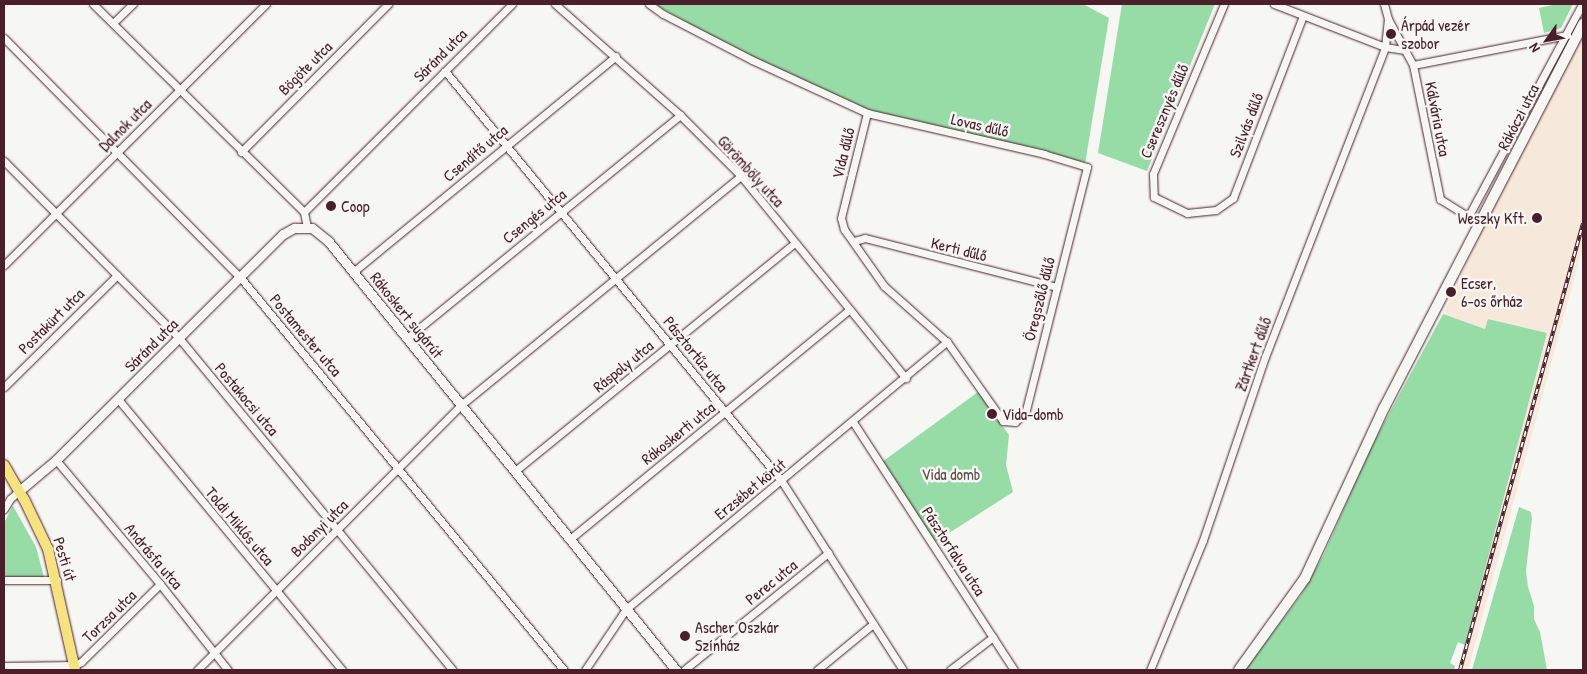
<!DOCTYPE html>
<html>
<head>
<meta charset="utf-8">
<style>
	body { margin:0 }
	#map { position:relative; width:1587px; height:674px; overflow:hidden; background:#f6f6f2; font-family:"Patrick Hand",sans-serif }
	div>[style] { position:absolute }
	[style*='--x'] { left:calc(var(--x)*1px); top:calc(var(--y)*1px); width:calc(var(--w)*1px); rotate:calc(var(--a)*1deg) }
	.built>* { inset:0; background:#f7e8dc }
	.green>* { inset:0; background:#97dba7 }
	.roads { filter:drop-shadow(0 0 1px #4a1f2b) drop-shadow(0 0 1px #4a1f2b) }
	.minor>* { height:7px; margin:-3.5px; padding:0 3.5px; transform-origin:3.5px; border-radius:3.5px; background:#f6f6f2 }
	.tertiary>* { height:9px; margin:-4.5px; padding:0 4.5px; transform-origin:4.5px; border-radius:4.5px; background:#f6f6f2 }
	.secondary>* { height:10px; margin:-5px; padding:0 5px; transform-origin:5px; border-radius:5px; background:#f6f6f2 }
	.primary>* { height:10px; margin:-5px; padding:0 5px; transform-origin:5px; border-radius:5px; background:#f6e281 }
	.rail>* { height:4px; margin-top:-2px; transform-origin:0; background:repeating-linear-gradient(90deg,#f6f6f2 0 5.5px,#4a1f2b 0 11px); box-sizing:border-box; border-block:1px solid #4a1f2b }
	.dots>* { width:14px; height:14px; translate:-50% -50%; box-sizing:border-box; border:2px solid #f6f6f2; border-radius:50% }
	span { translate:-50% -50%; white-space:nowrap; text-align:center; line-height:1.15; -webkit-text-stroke:5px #f6f6f2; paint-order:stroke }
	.poi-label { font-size:16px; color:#4a1f2b }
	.left { translate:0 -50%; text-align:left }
	.right { translate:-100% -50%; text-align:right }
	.street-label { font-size:16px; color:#4a1f2b }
	.park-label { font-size:16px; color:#5d4e4a }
	.frame { position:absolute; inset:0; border:5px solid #4a1f2b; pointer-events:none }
	.north { position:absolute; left:1522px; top:15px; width:50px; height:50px; -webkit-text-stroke:4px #f6f6f2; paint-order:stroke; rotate:238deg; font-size:14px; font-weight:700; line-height:20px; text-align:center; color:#4a1f2b }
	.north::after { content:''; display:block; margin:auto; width:18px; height:22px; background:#4a1f2b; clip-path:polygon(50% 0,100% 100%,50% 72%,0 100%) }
</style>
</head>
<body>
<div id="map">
	<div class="built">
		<i style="clip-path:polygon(1583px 32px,1583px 246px,1468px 670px,1458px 670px,1547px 333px,1489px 319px,1485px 329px,1443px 314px,1480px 234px)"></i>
	</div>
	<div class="green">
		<i style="clip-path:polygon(654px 4px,1083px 4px,1109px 18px,1085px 164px,873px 112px,752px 60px)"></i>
		<i style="clip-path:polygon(1122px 4px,1215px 4px,1147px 171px,1098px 153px)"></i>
		<i style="clip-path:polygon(1557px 4px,1573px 4px,1561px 28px,1544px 33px,1539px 8px)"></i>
		<i style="clip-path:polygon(1443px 314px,1485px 329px,1488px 319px,1547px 333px,1465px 645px,1458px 642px,1450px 663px,1455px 666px,1454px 670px,1245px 670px,1301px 595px,1324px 554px,1371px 447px)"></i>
		<i style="clip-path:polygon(978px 392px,1009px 435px,1006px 465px,1013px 492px,935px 542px,882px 462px)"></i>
		<i style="clip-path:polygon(13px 506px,36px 547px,44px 577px,4px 577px,4px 523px)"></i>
		<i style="clip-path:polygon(1519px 507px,1531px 512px,1532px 518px,1526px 571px,1528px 587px,1534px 606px,1534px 619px,1540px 632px,1547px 670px,1472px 670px)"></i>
	</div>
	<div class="roads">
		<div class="minor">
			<i style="--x:93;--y:4;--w:296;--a:44.6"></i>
			<i style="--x:304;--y:212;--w:15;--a:79"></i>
			<i style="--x:555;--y:4;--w:167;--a:41.6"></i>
			<i style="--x:680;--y:115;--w:86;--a:45"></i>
			<i style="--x:741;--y:176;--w:261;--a:50.8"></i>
			<i style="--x:649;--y:4;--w:17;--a:36"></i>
			<i style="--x:663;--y:14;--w:100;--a:27.3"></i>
			<i style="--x:752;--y:60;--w:127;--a:24.7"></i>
			<i style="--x:867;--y:113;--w:182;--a:13"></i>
			<i style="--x:1044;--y:154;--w:45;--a:16.8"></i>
			<i style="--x:1087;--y:167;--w:254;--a:104.1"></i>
			<i style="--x:1025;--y:413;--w:13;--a:138"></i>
			<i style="--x:1015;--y:422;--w:12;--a:-175"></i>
			<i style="--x:1003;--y:421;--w:97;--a:-125.3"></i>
			<i style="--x:947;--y:342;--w:84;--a:-138.4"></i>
			<i style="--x:884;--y:286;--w:70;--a:-125.1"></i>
			<i style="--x:844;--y:229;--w:11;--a:-105"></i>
			<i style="--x:841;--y:218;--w:108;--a:-76.1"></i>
			<i style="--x:1224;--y:4;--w:184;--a:112.7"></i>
			<i style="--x:1153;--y:174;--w:23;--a:88"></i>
			<i style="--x:1154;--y:197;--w:37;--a:26"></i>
			<i style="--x:1187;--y:213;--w:29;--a:-6"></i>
			<i style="--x:1216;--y:210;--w:21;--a:-35"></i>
			<i style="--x:1233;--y:198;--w:195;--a:-69"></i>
			<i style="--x:1274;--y:4;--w:119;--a:21.2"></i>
			<i style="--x:1385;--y:47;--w:20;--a:9"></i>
			<i style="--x:1384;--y:4;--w:16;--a:75"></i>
			<i style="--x:1388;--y:19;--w:52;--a:61.5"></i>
			<i style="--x:1413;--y:65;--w:137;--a:78.6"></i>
			<i style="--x:1440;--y:199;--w:47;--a:32"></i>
			<i style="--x:113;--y:23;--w:28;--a:-44"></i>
			<i style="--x:4;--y:38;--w:336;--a:45.4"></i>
			<i style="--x:240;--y:277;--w:509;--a:50.5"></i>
			<i style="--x:1413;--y:65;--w:157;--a:-11"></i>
			<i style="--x:445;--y:71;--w:529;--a:50.6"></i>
			<i style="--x:781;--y:480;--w:226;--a:57.3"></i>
			<i style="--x:241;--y:152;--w:209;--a:-45.2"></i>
			<i style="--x:4;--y:161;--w:249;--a:45.3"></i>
			<i style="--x:179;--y:338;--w:430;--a:50.5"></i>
			<i style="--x:304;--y:212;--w:294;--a:-45"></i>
			<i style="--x:1468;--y:217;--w:242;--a:-61.8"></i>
			<i style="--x:854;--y:241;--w:11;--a:-15"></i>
			<i style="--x:865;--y:238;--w:198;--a:14.3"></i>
			<i style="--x:4;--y:265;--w:370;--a:-44.9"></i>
			<i style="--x:353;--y:272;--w:340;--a:-39.4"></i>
			<i style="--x:407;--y:338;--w:353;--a:-39.2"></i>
			<i style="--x:4;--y:387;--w:159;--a:-44.7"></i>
			<i style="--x:118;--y:399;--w:352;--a:50.4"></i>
			<i style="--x:853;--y:422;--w:296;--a:57"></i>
			<i style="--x:56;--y:460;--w:162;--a:50"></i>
			<i style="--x:160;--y:584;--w:110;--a:51.7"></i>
			<i style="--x:515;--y:471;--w:361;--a:-39.2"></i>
			<i style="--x:4;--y:509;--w:12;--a:-59"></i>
			<i style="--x:10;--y:499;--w:12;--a:-42"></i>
			<i style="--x:570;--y:539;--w:361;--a:-39.4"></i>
			<i style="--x:4;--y:580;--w:53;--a:0"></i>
			<i style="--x:4;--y:666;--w:71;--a:-0.8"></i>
			<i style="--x:75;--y:665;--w:7;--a:-27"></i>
			<i style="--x:81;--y:662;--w:111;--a:-44.6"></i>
			<i style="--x:197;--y:670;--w:374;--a:-45.1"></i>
			<i style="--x:461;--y:405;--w:362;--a:-39.3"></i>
			<i style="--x:585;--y:670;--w:73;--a:-56.1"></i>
			<i style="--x:626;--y:609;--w:418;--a:-39.8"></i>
			<i style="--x:684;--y:670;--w:186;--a:-39.1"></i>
			<i style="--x:817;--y:670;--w:72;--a:-39.4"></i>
			<i style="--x:950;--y:670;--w:54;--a:-37.5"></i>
			<i style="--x:1150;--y:670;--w:140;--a:-67.8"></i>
			<i style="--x:1203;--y:540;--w:193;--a:-71.3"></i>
			<i style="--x:1265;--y:357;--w:332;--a:-68.8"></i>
			<i style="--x:1385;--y:47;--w:28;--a:-84"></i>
		</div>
		<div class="tertiary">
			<i style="--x:19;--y:491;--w:48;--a:-40"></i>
			<i style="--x:56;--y:460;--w:320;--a:-44.9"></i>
			<i style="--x:283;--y:234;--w:13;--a:-29"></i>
			<i style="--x:294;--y:228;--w:18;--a:0"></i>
			<i style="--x:312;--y:228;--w:22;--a:39"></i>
			<i style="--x:329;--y:242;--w:551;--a:50.97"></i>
		</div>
		<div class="secondary">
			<i style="--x:1239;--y:670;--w:113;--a:-54.3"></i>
			<i style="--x:1305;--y:578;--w:187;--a:-65.1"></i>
			<i style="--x:1384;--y:408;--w:433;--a:-62.6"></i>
		</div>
		<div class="primary">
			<i style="--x:4;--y:465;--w:39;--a:60"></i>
			<i style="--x:24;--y:499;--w:55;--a:64.4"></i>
			<i style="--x:48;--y:549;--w:124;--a:77.4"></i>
		</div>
	</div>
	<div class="rail">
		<i style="--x:1460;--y:670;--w:463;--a:-74.6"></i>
	</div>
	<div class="dots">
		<i style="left:1391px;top:34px;background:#4a1f2b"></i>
		<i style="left:331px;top:206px;background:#4a1f2b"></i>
		<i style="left:1537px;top:218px;background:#4a1f2b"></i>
		<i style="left:1451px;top:292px;background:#4a1f2b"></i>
		<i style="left:992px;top:414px;background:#4a1f2b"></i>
		<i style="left:685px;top:636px;background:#4a1f2b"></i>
	</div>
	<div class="poi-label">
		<span class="left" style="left:1401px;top:34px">Árpád vezér<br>szobor</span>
		<span class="left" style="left:341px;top:206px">Coop</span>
		<span class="right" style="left:1527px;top:218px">Weszky Kft.</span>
		<span class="left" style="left:1461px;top:292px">Ecser,<br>6-os őrház</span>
		<span class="left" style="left:1002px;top:414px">Vida-domb</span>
		<span class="left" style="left:695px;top:636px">Ascher Oszkár<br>Színház</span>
	</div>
	<div class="street-label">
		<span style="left:440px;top:55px;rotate:-45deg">Sáránd utca</span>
		<span style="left:305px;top:68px;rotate:-45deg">Bögöte utca</span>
		<span style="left:1164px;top:111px;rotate:-67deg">Cseresznyés dűlő</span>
		<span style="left:1518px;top:117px;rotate:-63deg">Rákóczi utca</span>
		<span style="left:1438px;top:119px;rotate:79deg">Kálvária utca</span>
		<span style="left:125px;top:125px;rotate:-45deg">Dalnok utca</span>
		<span style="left:980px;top:125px;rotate:13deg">Lovas dűlő</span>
		<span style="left:1246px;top:125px;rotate:-69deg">Szilvás dűlő</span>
		<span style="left:475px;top:153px;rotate:-40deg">Csendítő utca</span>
		<span style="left:843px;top:153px;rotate:-76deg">Vida dűlő</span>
		<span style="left:751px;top:171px;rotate:48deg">Görömböly utca</span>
		<span style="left:534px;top:216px;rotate:-39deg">Csengés utca</span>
		<span style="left:959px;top:249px;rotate:14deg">Kerti dűlő</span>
		<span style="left:1039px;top:299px;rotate:-76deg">Öregszőlő dűlő</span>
		<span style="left:407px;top:315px;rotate:51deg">Rákoskert sugárút</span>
		<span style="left:51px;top:321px;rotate:-45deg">Postakürt utca</span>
		<span style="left:306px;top:335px;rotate:50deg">Postamester utca</span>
		<span style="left:151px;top:345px;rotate:-45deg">Sáránd utca</span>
		<span style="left:696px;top:354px;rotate:51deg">Pásztortűz utca</span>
		<span style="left:1253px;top:354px;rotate:-70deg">Zártkert dűlő</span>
		<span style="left:623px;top:366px;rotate:-39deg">Ráspoly utca</span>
		<span style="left:247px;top:399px;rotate:50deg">Postakocsi utca</span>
		<span style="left:678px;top:433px;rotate:-39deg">Rákoskerti utca</span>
		<span style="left:750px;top:489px;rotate:-39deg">Erzsébet körút</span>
		<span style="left:240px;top:526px;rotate:50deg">Toldi Miklós utca</span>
		<span style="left:319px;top:528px;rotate:-45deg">Bodonyi utca</span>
		<span style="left:954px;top:551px;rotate:57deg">Pásztorfalva utca</span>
		<span style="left:154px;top:556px;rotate:50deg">Andrásfa utca</span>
		<span style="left:65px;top:559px;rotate:73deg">Pesti út</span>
		<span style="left:771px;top:582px;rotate:-39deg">Perec utca</span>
		<span style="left:109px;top:616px;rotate:-44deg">Torzsa utca</span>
	</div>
	<div class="park-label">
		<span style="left:951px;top:474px">Vida domb</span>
	</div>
	<div class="frame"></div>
	<div class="north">N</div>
</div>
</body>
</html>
